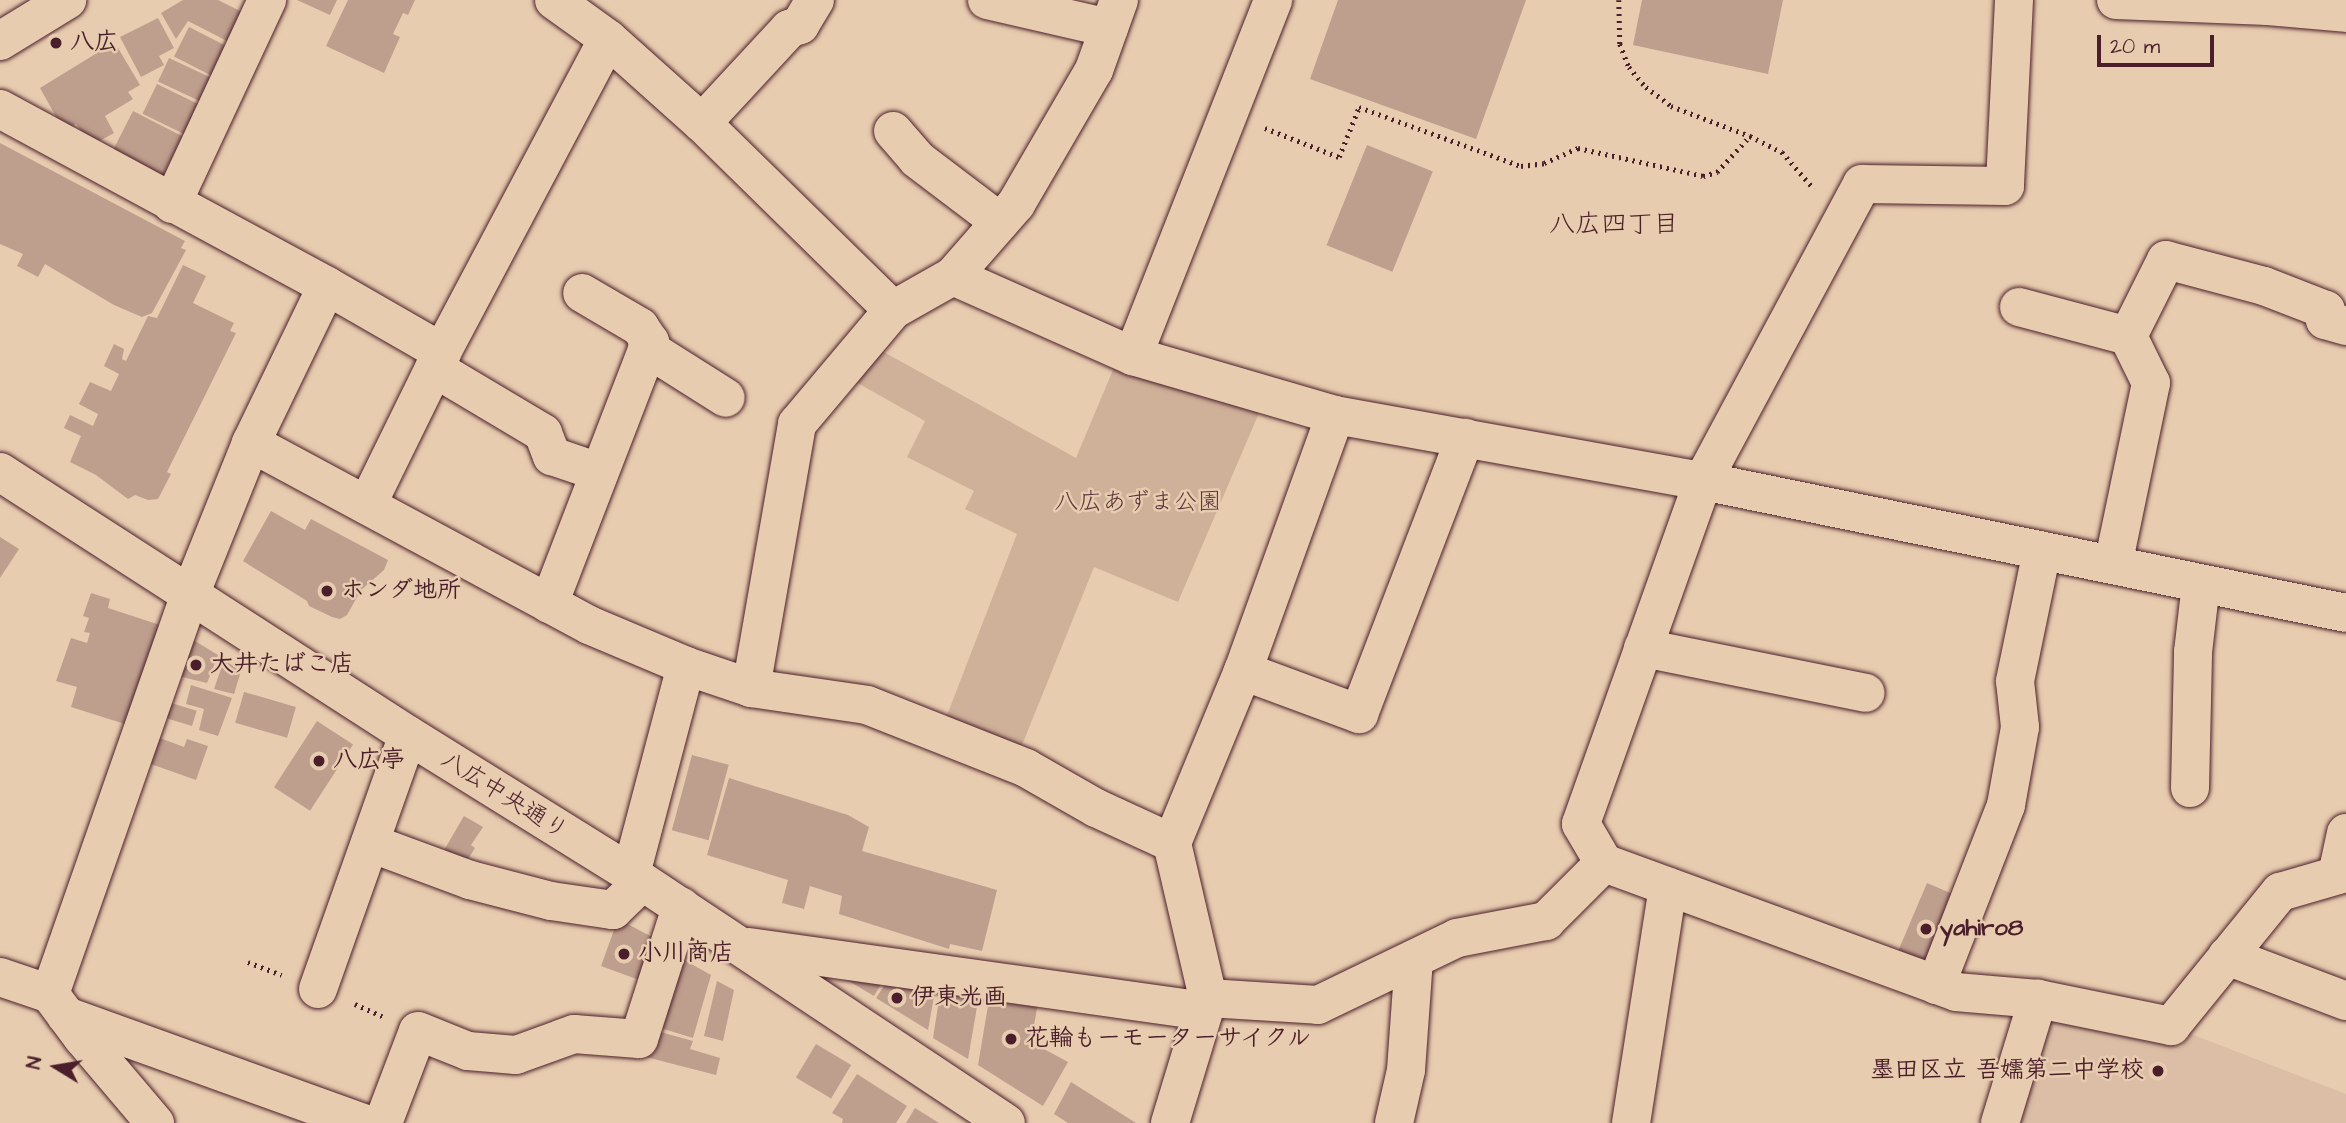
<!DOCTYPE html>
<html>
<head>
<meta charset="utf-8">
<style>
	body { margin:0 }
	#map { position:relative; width:2346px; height:1123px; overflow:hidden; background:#e8ccaf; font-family:"Architects Daughter","Klee One",sans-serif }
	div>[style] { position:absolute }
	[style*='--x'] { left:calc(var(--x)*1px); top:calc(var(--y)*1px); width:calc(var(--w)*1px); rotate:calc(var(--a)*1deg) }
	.built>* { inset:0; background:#dbbea5 }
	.green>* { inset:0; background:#cfb099 }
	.building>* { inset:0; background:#be9e8d; transform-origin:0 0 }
	.path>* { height:4.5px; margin-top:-2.25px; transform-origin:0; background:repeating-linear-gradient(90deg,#4a1f2b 0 2px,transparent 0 7px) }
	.roads { filter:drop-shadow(0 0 2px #4a1f2b) drop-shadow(0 0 2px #4a1f2b) }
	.minor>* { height:38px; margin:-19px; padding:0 19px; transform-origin:19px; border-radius:19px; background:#e8ccaf }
	.major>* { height:38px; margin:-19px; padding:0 19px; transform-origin:19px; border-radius:19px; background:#e8ccaf }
	.dots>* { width:19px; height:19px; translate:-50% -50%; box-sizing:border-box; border:4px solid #e8ccaf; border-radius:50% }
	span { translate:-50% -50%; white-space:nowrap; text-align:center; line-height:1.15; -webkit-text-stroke:5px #e8ccaf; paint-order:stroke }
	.poi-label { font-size:24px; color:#4a1f2b; font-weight:700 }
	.left { translate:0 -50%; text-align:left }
	.right { translate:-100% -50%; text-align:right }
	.park-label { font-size:24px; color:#5e353c }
	.street-label { font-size:24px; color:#4a1f2b }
	.neighbourhood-label { font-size:26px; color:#4a1f2b }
	.north { position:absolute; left:21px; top:1032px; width:70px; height:70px; -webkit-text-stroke:5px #e8ccaf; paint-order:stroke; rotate:281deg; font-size:19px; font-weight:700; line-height:28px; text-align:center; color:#4a1f2b }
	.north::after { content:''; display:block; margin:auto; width:24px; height:32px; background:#4a1f2b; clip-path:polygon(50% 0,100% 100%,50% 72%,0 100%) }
	.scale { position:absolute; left:2097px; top:35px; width:117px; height:32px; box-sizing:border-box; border:4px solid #4a1f2b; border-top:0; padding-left:9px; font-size:21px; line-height:24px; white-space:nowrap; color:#4a1f2b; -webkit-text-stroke:5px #e8ccaf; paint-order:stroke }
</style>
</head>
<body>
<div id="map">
	<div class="built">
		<i style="clip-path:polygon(2049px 1013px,2181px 1047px,2191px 1034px,2346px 1094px,2346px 1123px,2013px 1123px)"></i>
	</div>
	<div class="green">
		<i style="clip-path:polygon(880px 350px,1076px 458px,1115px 365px,1259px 413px,1178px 602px,1094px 567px,1018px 755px,944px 723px,1017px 534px,965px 509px,974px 491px,907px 457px,925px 421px,854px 381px)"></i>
	</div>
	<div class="building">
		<i style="clip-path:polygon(183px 0,218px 0,244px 13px,229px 42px,188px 21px,176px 39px,161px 13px)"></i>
		<i style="clip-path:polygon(297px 0,337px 0,330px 15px)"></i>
		<i style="clip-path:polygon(348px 0,415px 0,408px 15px,403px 13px,393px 34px,400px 37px,384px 73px,326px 46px)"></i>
		<i style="clip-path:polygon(1338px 0,1526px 0,1476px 139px,1310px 79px)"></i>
		<i style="clip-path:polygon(1642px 0,1783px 0,1768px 74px,1633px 45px)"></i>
		<i style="clip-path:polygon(158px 18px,174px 48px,159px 56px,164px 65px,141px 77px,120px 37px)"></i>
		<i style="left:189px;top:27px;width:44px;height:33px;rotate:27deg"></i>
		<i style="clip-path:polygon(110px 45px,118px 48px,140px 85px,128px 92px,133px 99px,105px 116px,114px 133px,92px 145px,76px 124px,64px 131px,40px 88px)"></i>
		<i style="left:169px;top:58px;width:50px;height:26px;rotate:25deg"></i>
		<i style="left:157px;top:84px;width:49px;height:33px;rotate:26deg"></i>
		<i style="left:133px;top:111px;width:56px;height:52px;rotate:27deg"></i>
		<i style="clip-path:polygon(0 143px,185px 241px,181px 248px,186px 250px,152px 313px,142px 317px,114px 305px,45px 264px,38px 277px,17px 266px,23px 254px,0 244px)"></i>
		<i style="left:1367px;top:145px;width:71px;height:108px;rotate:22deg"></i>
		<i style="clip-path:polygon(183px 265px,206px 276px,193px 303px,234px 323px,230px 331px,236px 333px,167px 472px,171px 474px,158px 499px,148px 500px,135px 495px,128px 499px,96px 475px,70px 462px,81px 436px,64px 428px,70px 415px,93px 426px,98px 414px,79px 404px,90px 382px,111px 391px,119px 374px,104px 366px,114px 344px,124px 349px,122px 359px,126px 361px,148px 316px,157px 318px)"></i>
		<i style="clip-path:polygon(271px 511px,305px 530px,311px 519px,388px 560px,384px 570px,361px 590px,347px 615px,340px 619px,332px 617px,309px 606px,307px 601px,243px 561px)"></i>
		<i style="clip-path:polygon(0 537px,19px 549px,0 578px)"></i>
		<i style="clip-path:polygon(91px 593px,110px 599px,108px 608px,160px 625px,128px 725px,71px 707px,77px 687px,56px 681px,71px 638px,87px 643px,90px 633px,84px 632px,89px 618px,83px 616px)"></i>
		<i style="clip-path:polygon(190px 638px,218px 655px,207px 683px,178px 676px)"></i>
		<i style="clip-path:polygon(224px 660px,241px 671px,234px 694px,214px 689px)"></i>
		<i style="clip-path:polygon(191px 685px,232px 698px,218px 736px,199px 730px,204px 709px,186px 704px)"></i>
		<i style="left:244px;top:692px;width:54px;height:32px;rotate:16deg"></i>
		<i style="left:168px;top:702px;width:30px;height:16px;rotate:17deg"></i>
		<i style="left:317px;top:721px;width:43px;height:79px;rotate:33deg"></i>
		<i style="clip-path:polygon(157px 737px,184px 747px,187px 739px,208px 746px,196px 780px,148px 763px)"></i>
		<i style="left:692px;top:755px;width:38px;height:78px;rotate:15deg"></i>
		<i style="clip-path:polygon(729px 778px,848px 815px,869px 827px,862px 851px,997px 890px,982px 951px,950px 944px,949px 949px,839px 914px,842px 896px,810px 886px,804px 909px,782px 903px,788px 880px,707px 855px)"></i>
		<i style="clip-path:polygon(464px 816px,483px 827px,471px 845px,475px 848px,468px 859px,440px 857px)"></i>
		<i style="left:1927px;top:883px;width:33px;height:84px;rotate:23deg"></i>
		<i style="clip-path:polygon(618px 919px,654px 938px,642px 981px,601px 966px)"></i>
		<i style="clip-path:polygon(677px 956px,711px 975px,693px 1038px,654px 1026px)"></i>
		<i style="clip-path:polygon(837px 974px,885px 977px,874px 996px)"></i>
		<i style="clip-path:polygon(890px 977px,936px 985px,928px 1030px,876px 998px)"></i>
		<i style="clip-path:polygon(717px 981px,734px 990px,723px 1041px,704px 1036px)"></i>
		<i style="clip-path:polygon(941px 987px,979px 995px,968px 1059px,933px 1038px)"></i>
		<i style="clip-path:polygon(990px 994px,1038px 1003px,1031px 1042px,1068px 1062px,1043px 1106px,978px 1065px)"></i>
		<i style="clip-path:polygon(653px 1030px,693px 1041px,690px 1049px,720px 1058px,716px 1075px,646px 1057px)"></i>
		<i style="left:816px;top:1044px;width:41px;height:39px;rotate:31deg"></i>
		<i style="clip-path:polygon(857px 1074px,907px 1106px,896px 1123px,842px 1123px,843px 1119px,832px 1113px)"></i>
		<i style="clip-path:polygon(1071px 1082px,1136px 1123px,1068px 1123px,1054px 1114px)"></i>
		<i style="clip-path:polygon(915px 1108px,939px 1123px,906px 1123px)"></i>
	</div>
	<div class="path">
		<i style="--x:1619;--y:0;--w:44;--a:88.7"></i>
		<i style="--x:1620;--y:44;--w:25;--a:69"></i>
		<i style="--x:1629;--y:67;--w:26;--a:50"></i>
		<i style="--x:1646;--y:87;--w:31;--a:37"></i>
		<i style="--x:1671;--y:106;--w:85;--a:20.8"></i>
		<i style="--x:1750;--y:136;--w:36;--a:27"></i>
		<i style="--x:1782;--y:152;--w:49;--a:49.1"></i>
		<i style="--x:1265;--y:128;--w:79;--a:21.4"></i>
		<i style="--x:1339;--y:157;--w:54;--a:-68.2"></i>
		<i style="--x:1359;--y:107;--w:172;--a:20"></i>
		<i style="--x:1521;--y:166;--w:23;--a:-7"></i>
		<i style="--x:1544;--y:163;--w:37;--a:-24"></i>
		<i style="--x:1578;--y:148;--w:128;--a:12.6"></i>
		<i style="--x:1703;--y:176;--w:15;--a:-16"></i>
		<i style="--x:1717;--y:172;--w:49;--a:-47.5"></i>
		<i style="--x:248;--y:962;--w:36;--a:21"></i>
		<i style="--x:355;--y:1004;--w:30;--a:24"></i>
	</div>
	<div class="roads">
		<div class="minor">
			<i style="--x:554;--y:0;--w:67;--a:35.8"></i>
			<i style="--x:608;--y:39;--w:126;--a:41.8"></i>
			<i style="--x:702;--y:123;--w:267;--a:44.4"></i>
			<i style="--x:987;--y:0;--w:125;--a:12.9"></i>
			<i style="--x:2014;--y:0;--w:186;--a:92.8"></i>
			<i style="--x:2005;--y:186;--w:143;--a:-179.2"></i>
			<i style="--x:1862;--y:184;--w:337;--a:118.2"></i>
			<i style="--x:1703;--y:481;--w:364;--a:109.6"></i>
			<i style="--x:1581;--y:824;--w:45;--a:59.5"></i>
			<i style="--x:1604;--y:863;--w:375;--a:20.1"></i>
			<i style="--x:1956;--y:992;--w:82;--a:4.9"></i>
			<i style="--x:2038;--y:999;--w:136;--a:11.5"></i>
			<i style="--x:2171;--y:1026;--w:173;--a:-50.9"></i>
			<i style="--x:2280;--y:892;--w:69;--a:-16.1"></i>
			<i style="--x:2116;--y:0;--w:152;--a:2.3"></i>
			<i style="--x:2268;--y:6;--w:78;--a:5.1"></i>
			<i style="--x:0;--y:109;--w:372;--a:28.4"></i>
			<i style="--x:327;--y:286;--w:133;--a:29.9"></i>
			<i style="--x:442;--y:352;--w:354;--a:-62.1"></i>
			<i style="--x:702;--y:123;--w:128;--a:-47.2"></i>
			<i style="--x:789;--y:29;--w:12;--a:-20"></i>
			<i style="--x:800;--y:25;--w:29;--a:-59"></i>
			<i style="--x:893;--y:131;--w:37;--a:49"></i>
			<i style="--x:917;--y:159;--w:104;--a:37.2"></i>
			<i style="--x:172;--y:204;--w:225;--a:-65"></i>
			<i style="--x:953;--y:276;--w:197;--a:24"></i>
			<i style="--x:1133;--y:356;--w:210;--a:16.3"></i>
			<i style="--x:1335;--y:415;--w:374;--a:10.2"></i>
			<i style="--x:1703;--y:481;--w:656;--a:11.6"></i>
			<i style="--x:2019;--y:307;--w:113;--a:14.9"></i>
			<i style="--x:647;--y:348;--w:93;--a:32.3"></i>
			<i style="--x:1133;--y:356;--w:383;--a:-68.5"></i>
			<i style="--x:434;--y:368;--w:127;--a:30.8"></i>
			<i style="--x:543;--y:433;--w:25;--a:69"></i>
			<i style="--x:552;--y:456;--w:50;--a:18.8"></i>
			<i style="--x:251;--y:443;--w:384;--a:28.3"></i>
			<i style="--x:589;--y:625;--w:105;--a:22.9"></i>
			<i style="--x:686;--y:666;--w:69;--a:18.7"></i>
			<i style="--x:751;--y:688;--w:117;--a:8.3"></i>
			<i style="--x:867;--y:705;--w:171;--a:21.6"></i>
			<i style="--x:1026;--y:768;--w:81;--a:29.7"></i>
			<i style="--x:1096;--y:808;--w:84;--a:24.7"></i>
			<i style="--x:1172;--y:843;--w:159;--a:76.9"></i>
			<i style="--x:1208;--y:998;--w:131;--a:106.9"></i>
			<i style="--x:0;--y:472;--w:485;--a:32.8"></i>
			<i style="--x:408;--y:735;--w:263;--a:31.9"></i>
			<i style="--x:631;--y:874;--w:450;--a:33.6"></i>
			<i style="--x:367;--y:505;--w:170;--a:-63.9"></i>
			<i style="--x:2113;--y:565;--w:186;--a:-78.2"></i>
			<i style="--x:2151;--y:383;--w:52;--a:-116.1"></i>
			<i style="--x:2128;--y:336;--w:85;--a:-63.4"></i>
			<i style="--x:2166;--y:260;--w:101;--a:14.9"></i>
			<i style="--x:2264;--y:286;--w:66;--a:21.2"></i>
			<i style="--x:2326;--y:310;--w:10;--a:96"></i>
			<i style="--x:2325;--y:320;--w:22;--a:16"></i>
			<i style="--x:549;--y:604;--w:281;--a:-68.9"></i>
			<i style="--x:650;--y:342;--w:18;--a:-124"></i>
			<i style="--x:640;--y:327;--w:67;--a:-149.6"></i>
			<i style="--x:1643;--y:648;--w:227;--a:11.4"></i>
			<i style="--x:1243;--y:671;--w:124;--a:20.3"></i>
			<i style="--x:1359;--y:714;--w:296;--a:-69"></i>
			<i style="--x:751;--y:688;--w:268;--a:-80.1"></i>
			<i style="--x:797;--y:424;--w:149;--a:-49.9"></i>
			<i style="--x:893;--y:310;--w:69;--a:-29.5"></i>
			<i style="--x:953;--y:276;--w:96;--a:-48.8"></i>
			<i style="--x:1016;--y:204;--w:155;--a:-59.8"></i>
			<i style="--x:1094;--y:70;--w:74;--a:-70.3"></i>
			<i style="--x:2190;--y:788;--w:136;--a:-88.7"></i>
			<i style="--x:2193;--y:652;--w:68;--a:-83.3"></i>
			<i style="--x:370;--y:843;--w:107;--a:20.3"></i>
			<i style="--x:470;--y:880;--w:84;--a:14.5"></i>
			<i style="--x:551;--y:901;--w:63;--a:8.3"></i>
			<i style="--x:613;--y:910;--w:40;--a:-44"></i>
			<i style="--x:1172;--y:843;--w:186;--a:-67.6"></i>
			<i style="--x:1243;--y:671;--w:272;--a:-70.2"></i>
			<i style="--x:631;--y:874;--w:215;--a:-75.2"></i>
			<i style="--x:2337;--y:875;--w:43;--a:-77.9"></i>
			<i style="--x:749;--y:947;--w:459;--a:8"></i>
			<i style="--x:2227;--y:956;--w:127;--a:20.7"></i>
			<i style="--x:0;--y:977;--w:53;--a:18.8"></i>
			<i style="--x:50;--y:994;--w:54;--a:53.3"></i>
			<i style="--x:82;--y:1037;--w:113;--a:49.7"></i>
			<i style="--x:1936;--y:985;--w:193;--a:-68.7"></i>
			<i style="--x:2006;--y:805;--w:79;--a:-79.8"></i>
			<i style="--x:2020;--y:727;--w:46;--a:-96.2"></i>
			<i style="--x:2015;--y:681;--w:133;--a:-78.3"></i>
			<i style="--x:318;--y:989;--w:269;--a:-70.5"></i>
			<i style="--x:50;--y:994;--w:423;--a:-70.7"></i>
			<i style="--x:190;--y:595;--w:164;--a:-68.1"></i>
			<i style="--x:251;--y:443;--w:174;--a:-64.2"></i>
			<i style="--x:1208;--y:998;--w:110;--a:3.6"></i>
			<i style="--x:1318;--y:1005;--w:154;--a:-25.7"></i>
			<i style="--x:1457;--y:938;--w:91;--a:-10.8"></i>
			<i style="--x:1546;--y:921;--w:82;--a:-45"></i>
			<i style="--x:66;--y:1016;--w:317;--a:19.8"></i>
			<i style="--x:383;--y:1123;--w:98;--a:-69.2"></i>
			<i style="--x:418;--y:1031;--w:54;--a:21.8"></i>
			<i style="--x:468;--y:1051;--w:48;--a:4.8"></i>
			<i style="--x:516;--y:1055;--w:62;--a:-19.9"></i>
			<i style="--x:574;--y:1034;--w:65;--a:4.4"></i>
			<i style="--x:639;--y:1039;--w:139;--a:-72.3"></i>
			<i style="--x:1394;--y:1123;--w:54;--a:-77.2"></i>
			<i style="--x:1406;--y:1070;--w:111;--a:-85.9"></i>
			<i style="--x:1631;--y:1123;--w:239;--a:-81.1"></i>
			<i style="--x:2000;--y:1123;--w:130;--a:-73"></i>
		</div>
		<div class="major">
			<i style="--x:0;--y:41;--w:79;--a:-31.5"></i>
		</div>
	</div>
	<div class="dots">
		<i style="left:56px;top:43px;background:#4a1f2b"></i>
		<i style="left:327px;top:591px;background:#4a1f2b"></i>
		<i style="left:196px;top:665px;background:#4a1f2b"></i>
		<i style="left:319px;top:761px;background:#4a1f2b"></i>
		<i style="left:1926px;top:929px;background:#4a1f2b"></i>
		<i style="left:624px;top:954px;background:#4a1f2b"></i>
		<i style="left:897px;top:998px;background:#4a1f2b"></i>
		<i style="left:1011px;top:1039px;background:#4a1f2b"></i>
		<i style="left:2158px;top:1071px;background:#4a1f2b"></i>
	</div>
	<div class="poi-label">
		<span class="left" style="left:70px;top:43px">八広</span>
		<span class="left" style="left:341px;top:591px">ホンダ地所</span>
		<span class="left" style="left:210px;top:665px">大井たばこ店</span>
		<span class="left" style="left:333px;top:761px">八広亭</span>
		<span class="left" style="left:1940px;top:929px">yahiro8</span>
		<span class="left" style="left:638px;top:954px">小川商店</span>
		<span class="left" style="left:911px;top:998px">伊東光画</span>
		<span class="left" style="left:1025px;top:1039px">花輪もーモーターサイクル</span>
		<span class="right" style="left:2144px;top:1071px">墨田区立 吾嬬第二中学校</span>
	</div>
	<div class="park-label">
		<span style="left:1138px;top:503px">八広あずま公園</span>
	</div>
	<div class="street-label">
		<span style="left:504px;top:796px;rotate:32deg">八広中央通り</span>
	</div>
	<div class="neighbourhood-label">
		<span style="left:1614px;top:225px">八広四丁目</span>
	</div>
	<div class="north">N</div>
	<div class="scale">20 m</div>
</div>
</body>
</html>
